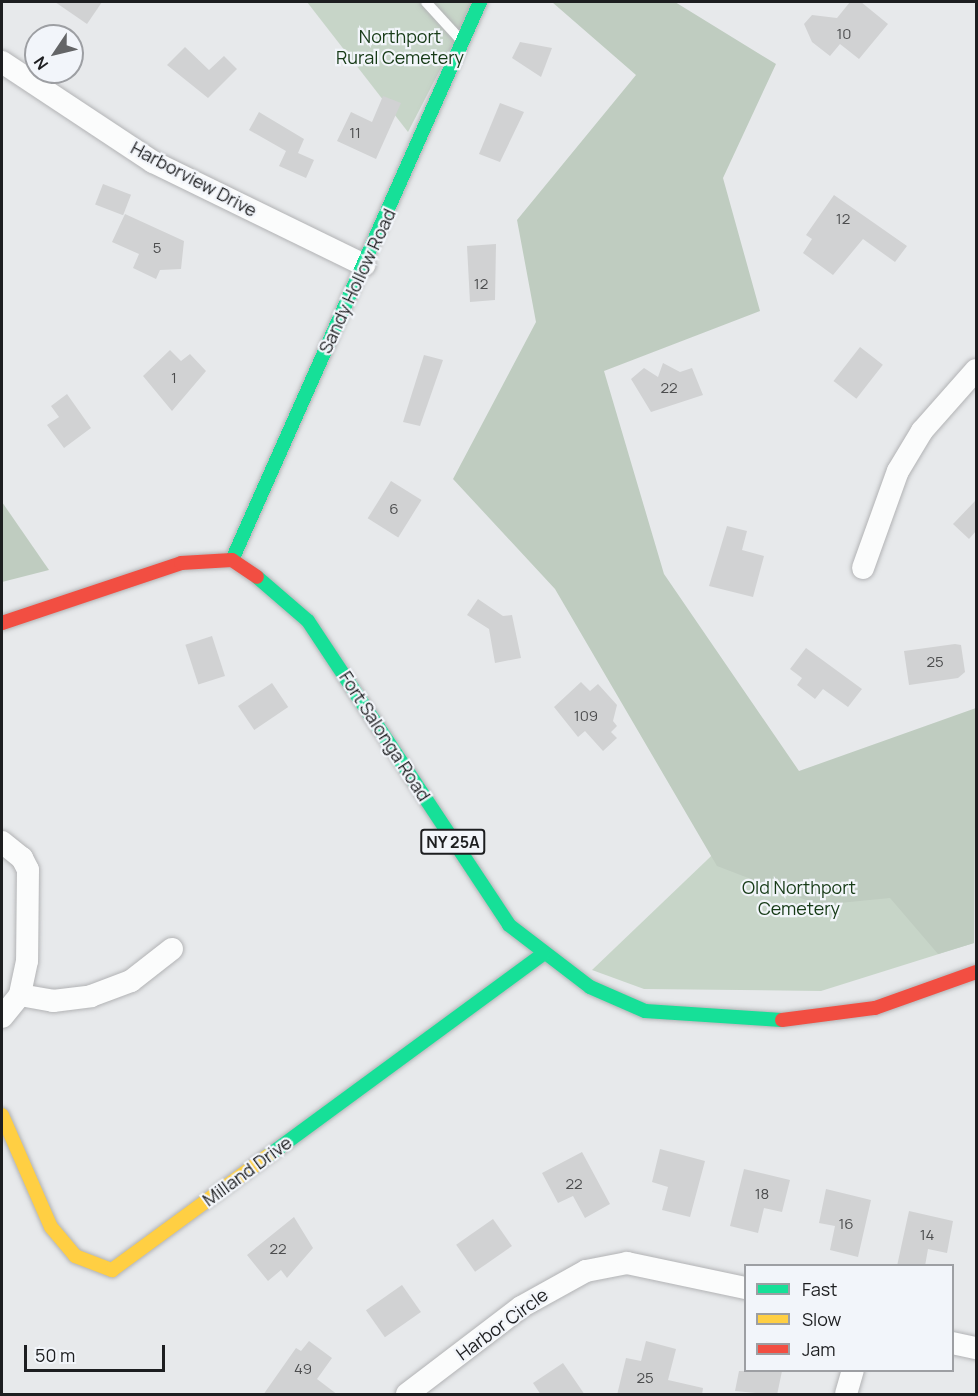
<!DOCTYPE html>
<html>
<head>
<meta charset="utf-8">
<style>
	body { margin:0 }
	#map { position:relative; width:978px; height:1396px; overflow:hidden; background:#e7e9eb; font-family:Manrope,sans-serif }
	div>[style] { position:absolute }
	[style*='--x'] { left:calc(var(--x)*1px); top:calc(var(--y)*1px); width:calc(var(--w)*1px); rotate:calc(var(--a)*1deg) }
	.green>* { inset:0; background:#c7d5c8 }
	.forest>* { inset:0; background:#bfccc0 }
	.building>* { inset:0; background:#d1d2d3; transform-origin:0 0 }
	.roads { filter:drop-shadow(0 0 2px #b2b3b5) drop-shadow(0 0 2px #b2b3b5) }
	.lane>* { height:10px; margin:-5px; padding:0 5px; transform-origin:5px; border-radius:5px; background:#fbfcfc }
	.street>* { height:22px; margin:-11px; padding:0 11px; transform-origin:11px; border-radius:11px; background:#fbfcfc }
	.fast>* { height:14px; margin:-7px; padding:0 7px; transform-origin:7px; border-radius:7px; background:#16e098 }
	.slow>* { height:14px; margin:-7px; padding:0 7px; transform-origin:7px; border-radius:7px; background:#ffcf43 }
	.jam>* { height:14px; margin:-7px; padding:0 7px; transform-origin:7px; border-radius:7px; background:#f24e42 }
	span { translate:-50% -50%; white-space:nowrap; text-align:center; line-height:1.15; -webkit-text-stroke:4.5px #f2f5fa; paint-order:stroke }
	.number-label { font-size:15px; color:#4c4d4e }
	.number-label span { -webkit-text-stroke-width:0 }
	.shield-label span { padding:2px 4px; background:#f2f5fa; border:2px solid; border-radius:4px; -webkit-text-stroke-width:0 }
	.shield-label { font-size:16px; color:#1d1e20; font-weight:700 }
	.park-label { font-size:18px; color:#163a16 }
	.street-label { font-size:18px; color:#1d1e20 }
	.frame { position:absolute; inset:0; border:3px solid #1d1e20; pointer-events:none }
	.legend { position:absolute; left:744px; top:1264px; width:210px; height:108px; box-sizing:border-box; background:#f2f5fa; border:2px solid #9d9fa3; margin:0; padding:8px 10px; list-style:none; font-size:18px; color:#1d1e20 }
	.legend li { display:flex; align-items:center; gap:12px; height:30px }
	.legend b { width:30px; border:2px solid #9d9fa3 }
	.north { position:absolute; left:24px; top:24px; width:60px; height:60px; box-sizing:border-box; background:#f2f5fa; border:2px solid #9d9fa3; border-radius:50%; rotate:235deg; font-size:16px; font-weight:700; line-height:24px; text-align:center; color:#1d1e20 }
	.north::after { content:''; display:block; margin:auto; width:21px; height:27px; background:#646567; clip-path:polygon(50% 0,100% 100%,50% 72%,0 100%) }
	.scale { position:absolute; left:24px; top:1345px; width:141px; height:27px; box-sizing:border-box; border:3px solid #1d1e20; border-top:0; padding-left:8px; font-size:18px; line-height:21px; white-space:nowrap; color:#1d1e20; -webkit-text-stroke:4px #f2f5fa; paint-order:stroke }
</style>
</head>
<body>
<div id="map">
	<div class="green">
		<i style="clip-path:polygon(307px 2px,475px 2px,408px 132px)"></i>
		<i style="clip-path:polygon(799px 772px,974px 943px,821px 991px,644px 989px,592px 970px)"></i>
	</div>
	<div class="forest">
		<i style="clip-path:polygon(552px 2px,675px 2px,776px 64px,723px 178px,760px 311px,604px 371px,664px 574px,799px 771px,976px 708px,974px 943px,938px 954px,890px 898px,819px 905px,717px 866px,555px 589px,453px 479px,536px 322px,517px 220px,636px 75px)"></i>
		<i style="clip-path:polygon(2px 502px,49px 570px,2px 582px)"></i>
	</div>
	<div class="building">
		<i style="clip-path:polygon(55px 2px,102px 2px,87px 24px)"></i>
		<i style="clip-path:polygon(850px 2px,861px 2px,888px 24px,859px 59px,840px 44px,830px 56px,812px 42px,804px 24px,812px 15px,837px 18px)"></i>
		<i style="clip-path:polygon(520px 42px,552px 48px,541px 77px,512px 58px)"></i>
		<i style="clip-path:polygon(185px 47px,209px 70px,224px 56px,237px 69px,208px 98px,167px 65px)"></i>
		<i style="clip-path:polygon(383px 96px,401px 103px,376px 159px,337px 141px,351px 112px,372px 122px)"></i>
		<i style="clip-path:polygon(500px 103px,524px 112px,500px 162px,479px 154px)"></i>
		<i style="clip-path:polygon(259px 112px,304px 139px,298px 153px,314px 160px,306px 178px,279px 166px,286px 151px,249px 130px)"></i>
		<i style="left:103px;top:184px;width:30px;height:22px;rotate:21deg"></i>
		<i style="clip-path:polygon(834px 195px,907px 246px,895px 262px,863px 239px,833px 275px,803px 253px,812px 239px,806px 235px)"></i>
		<i style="clip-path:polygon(125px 214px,184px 241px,181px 269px,160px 270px,156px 279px,133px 268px,139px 254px,112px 242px)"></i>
		<i style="clip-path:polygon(496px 244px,495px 300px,470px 302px,467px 246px)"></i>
		<i style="left:860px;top:347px;width:29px;height:43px;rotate:38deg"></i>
		<i style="clip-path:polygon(170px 350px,181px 361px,190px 354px,206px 371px,172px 411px,143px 376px)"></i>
		<i style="clip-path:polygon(424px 355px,443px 360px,420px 426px,403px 422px)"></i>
		<i style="clip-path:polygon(663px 363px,680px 372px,692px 368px,703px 395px,651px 412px,631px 379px,644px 368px,658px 377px)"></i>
		<i style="clip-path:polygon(67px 394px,91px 428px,64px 448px,47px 425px,59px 417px,51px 406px)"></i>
		<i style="left:391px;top:481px;width:36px;height:44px;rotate:32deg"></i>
		<i style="clip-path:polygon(976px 500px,976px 531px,969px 539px,953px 524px)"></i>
		<i style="clip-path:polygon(727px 526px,747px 531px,742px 550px,764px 556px,753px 597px,709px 586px)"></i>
		<i style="clip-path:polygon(478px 599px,503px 616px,512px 615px,521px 658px,495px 663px,489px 629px,467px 615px)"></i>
		<i style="left:212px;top:636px;width:42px;height:28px;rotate:72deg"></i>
		<i style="clip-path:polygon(955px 644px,961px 645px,965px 672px,958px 678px,909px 685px,904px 651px)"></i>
		<i style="clip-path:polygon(806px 648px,862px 689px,848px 707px,823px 689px,815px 699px,797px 685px,802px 678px,790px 669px)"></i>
		<i style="clip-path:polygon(581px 682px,590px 691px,598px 684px,617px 705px,613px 721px,617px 726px,611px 732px,617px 738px,603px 751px,585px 731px,578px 737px,554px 707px)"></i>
		<i style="left:272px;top:683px;width:29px;height:41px;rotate:56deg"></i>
		<i style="clip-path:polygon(660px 1149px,705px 1161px,690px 1217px,662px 1210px,668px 1187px,652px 1182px)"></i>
		<i style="clip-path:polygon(582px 1152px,610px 1204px,585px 1218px,573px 1196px,558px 1203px,542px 1173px)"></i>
		<i style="clip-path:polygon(744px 1169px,790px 1180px,782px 1212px,764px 1208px,758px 1233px,730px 1226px)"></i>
		<i style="clip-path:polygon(826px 1189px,871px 1200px,858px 1257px,830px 1250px,835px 1226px,819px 1223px)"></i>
		<i style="clip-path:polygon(909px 1211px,953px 1221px,947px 1253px,928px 1249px,925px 1266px,897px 1266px)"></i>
		<i style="clip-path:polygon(294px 1217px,313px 1248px,287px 1278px,281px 1270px,268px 1281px,247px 1255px)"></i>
		<i style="left:493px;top:1219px;width:33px;height:45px;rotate:55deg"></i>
		<i style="left:402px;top:1285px;width:33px;height:44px;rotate:55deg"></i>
		<i style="clip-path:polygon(309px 1341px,332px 1358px,317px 1379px,338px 1395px,263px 1395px,296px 1348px,301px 1351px)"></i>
		<i style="clip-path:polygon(646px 1341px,676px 1349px,668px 1380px,703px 1388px,702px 1395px,617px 1395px,626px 1358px,641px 1361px)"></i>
		<i style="clip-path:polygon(563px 1363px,585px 1395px,541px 1395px,533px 1383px)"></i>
		<i style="clip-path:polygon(739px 1371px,782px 1371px,777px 1395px,735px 1391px)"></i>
	</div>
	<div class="roads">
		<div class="lane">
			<i style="--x:426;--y:2;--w:49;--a:47.5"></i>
		</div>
		<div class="street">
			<i style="--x:2;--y:62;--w:181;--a:33.5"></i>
			<i style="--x:153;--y:162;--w:235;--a:26"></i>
			<i style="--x:863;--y:568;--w:103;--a:-70.2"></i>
			<i style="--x:898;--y:471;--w:47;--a:-59"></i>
			<i style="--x:922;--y:431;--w:81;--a:-48.5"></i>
			<i style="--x:2;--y:842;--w:26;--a:39"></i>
			<i style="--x:22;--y:858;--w:13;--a:63"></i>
			<i style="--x:28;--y:870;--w:91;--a:90.6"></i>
			<i style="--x:27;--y:961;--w:35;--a:102"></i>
			<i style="--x:20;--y:995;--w:28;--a:129"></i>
			<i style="--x:20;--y:995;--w:34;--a:10"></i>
			<i style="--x:53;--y:1001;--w:38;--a:-7"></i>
			<i style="--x:91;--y:996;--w:43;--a:-20.6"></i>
			<i style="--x:131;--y:981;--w:52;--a:-38"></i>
			<i style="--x:952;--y:1343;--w:25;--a:12"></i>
			<i style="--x:407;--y:1394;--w:143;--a:-37.3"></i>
			<i style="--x:521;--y:1307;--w:74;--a:-29"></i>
			<i style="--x:586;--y:1271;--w:42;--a:-11"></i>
			<i style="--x:627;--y:1263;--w:122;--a:11.9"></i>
			<i style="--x:846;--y:1394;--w:25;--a:-74"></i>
		</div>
		<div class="fast">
			<i style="--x:232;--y:560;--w:611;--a:-66.04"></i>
			<i style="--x:257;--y:577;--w:67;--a:40.8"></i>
			<i style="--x:308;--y:621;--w:364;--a:56.5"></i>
			<i style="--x:509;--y:925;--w:102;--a:37.4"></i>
			<i style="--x:590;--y:987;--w:60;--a:23.6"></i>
			<i style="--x:645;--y:1011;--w:137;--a:3.8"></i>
			<i style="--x:268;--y:1156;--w:340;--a:-36.3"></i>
		</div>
		<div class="slow">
			<i style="--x:2;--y:1115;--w:122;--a:66.4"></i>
			<i style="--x:51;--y:1227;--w:38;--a:50"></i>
			<i style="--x:75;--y:1256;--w:40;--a:21"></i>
			<i style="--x:112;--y:1270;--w:193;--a:-36.2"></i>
		</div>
		<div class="jam">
			<i style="--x:2;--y:623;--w:189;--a:-18.5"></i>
			<i style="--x:181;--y:563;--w:51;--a:-3.4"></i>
			<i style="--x:232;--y:560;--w:30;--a:34"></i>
			<i style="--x:782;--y:1020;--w:94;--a:-7.4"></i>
			<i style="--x:875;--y:1008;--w:107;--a:-19.6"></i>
		</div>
	</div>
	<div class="number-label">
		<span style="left:844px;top:34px">10</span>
		<span style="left:355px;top:133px">11</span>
		<span style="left:843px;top:219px">12</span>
		<span style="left:157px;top:248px">5</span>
		<span style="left:481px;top:284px">12</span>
		<span style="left:174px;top:378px">1</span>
		<span style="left:669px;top:388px">22</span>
		<span style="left:394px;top:509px">6</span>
		<span style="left:935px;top:662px">25</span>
		<span style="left:586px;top:716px">109</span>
		<span style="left:574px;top:1184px">22</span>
		<span style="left:762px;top:1194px">18</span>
		<span style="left:846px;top:1224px">16</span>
		<span style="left:927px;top:1235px">14</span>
		<span style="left:278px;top:1249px">22</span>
		<span style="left:303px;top:1369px">49</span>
		<span style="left:645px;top:1378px">25</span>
	</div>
	<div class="shield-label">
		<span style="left:453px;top:842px">NY 25A</span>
	</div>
	<div class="park-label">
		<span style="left:400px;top:47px">Northport<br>Rural Cemetery</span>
		<span style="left:799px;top:898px">Old Northport<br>Cemetery</span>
	</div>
	<div class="street-label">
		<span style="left:194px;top:179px;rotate:28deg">Harborview Drive</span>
		<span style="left:357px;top:281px;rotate:-65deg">Sandy Hollow Road</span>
		<span style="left:385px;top:736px;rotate:57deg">Fort Salonga Road</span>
		<span style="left:247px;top:1171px;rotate:-36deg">Milland Drive</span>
		<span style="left:502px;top:1324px;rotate:-36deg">Harbor Circle</span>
	</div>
	<div class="frame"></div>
	<ul class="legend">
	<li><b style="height:8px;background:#16e098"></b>Fast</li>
	<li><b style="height:8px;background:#ffcf43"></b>Slow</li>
	<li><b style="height:8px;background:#f24e42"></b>Jam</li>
	</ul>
	<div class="north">N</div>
	<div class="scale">50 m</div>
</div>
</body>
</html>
